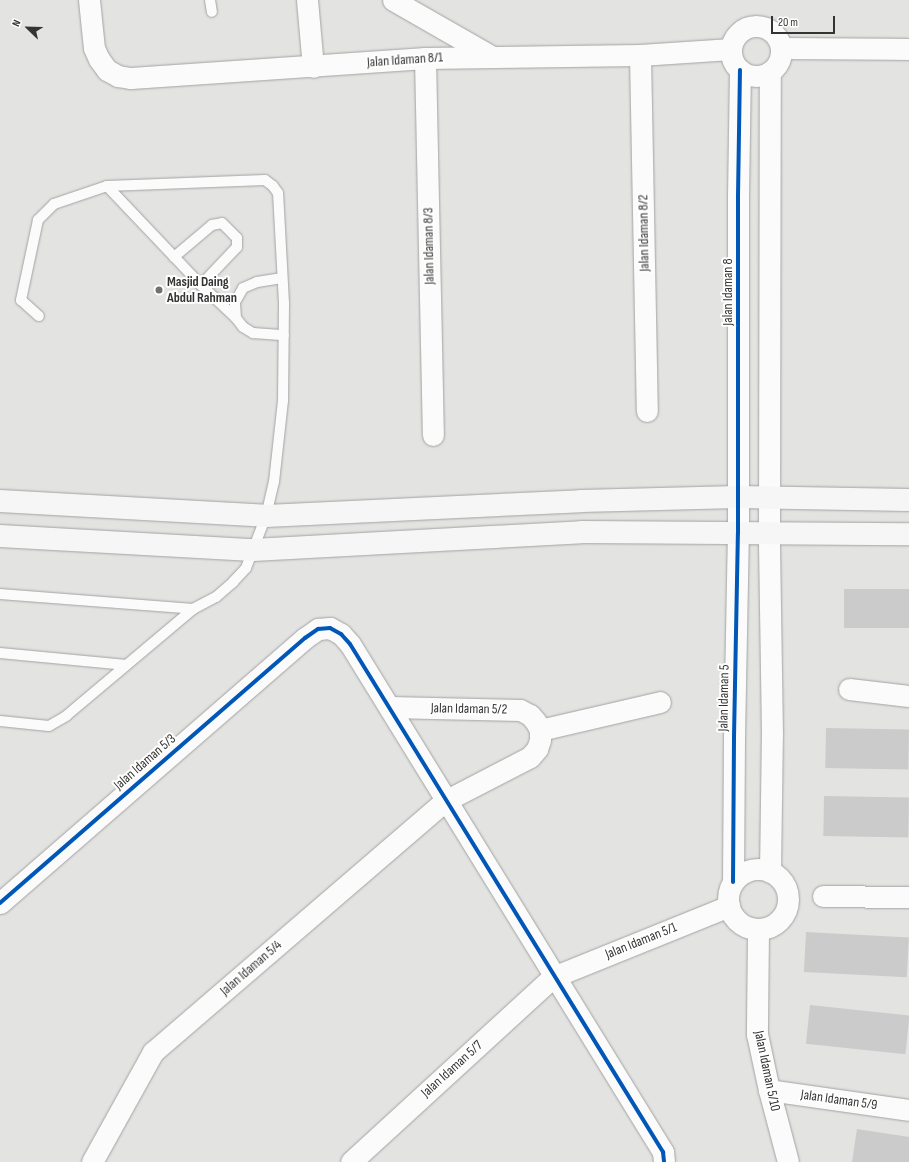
<!DOCTYPE html>
<html>
<head>
<meta charset="utf-8">
<style>
	body { margin:0 }
	#map { position:relative; width:909px; height:1162px; overflow:hidden; background:#e3e4e2; font-family:"Sofia Sans Condensed",sans-serif }
	div>[style] { position:absolute }
	[style*='--x'] { left:calc(var(--x)*1px); top:calc(var(--y)*1px); width:calc(var(--w)*1px); rotate:calc(var(--a)*1deg) }
	.building>* { inset:0; background:#cacbca; transform-origin:0 0 }
	.roads { filter:drop-shadow(0 0 1px #a2a3a1) drop-shadow(0 0 1px #a2a3a1) }
	.service>* { height:10px; margin:-5px; padding:0 5px; transform-origin:5px; border-radius:5px; background:#fbfbfb }
	.minor>* { height:21px; margin:-10.5px; padding:0 10.5px; transform-origin:10.5px; border-radius:10.5px; background:#fbfbfb }
	.minor>.ring { margin:-10.5px; padding:0; box-sizing:content-box; background:none; border:21px solid #fbfbfb; border-radius:50% }
	.secondary>* { height:22px; margin:-11px; padding:0 11px; transform-origin:11px; border-radius:11px; background:#f7f6f7 }
	.cycleway>* { height:4px; margin:-2px; padding:0 2px; transform-origin:2px; border-radius:2px; background:#0057b8 }
	.dots>* { width:11px; height:11px; translate:-50% -50%; box-sizing:border-box; border:2px solid #fff; border-radius:50% }
	span { translate:-50% -50%; white-space:nowrap; text-align:center; line-height:1.15; -webkit-text-stroke:4px #fff; paint-order:stroke }
	.street-label { font-size:14px; color:#343533 }
	.poi-label { font-size:14px; color:#343533; font-weight:700 }
	.left { translate:0 -50%; text-align:left }
	.north { position:absolute; left:8px; top:8px; width:40px; height:40px; -webkit-text-stroke:3px #fff; paint-order:stroke; rotate:293deg; font-size:11px; font-weight:700; line-height:16px; text-align:center; color:#343533 }
	.north::after { content:''; display:block; margin:auto; width:14px; height:18px; background:#343533; clip-path:polygon(50% 0,100% 100%,50% 72%,0 100%) }
	.scale { position:absolute; left:771px; top:16px; width:64px; height:18px; box-sizing:border-box; border:2px solid #343533; border-top:0; padding-left:5px; font-size:12px; line-height:14px; white-space:nowrap; color:#343533; -webkit-text-stroke:3px #fff; paint-order:stroke }
</style>
</head>
<body>
<div id="map">
	<div class="building">
		<i style="left:844px;top:589px;width:65px;height:39px"></i>
		<i style="left:826px;top:728px;width:83px;height:40px;rotate:1deg"></i>
		<i style="left:824px;top:796px;width:85px;height:40px;rotate:1deg"></i>
		<i style="left:806px;top:932px;width:103px;height:40px;rotate:3deg"></i>
		<i style="left:810px;top:1005px;width:100px;height:39px;rotate:6deg"></i>
		<i style="clip-path:polygon(857px 1129px,909px 1137px,909px 1162px,852px 1162px)"></i>
	</div>
	<div class="roads">
		<div class="service">
			<i style="--x:210;--y:0;--w:12;--a:81"></i>
			<i style="--x:107;--y:186;--w:137;--a:46.5"></i>
			<i style="--x:201;--y:285;--w:48;--a:43.3"></i>
			<i style="--x:236;--y:318;--w:11;--a:52"></i>
			<i style="--x:243;--y:327;--w:12;--a:31"></i>
			<i style="--x:253;--y:333;--w:31;--a:4"></i>
			<i style="--x:174;--y:257;--w:50;--a:-40.1"></i>
			<i style="--x:212;--y:225;--w:10;--a:-11"></i>
			<i style="--x:222;--y:223;--w:21;--a:45"></i>
			<i style="--x:237;--y:238;--w:9;--a:90"></i>
			<i style="--x:237;--y:247;--w:52;--a:133.5"></i>
			<i style="--x:236;--y:318;--w:16;--a:-94"></i>
			<i style="--x:235;--y:302;--w:16;--a:-60"></i>
			<i style="--x:243;--y:288;--w:15;--a:-23"></i>
			<i style="--x:257;--y:282;--w:24;--a:-9"></i>
			<i style="--x:0;--y:594;--w:194;--a:4.4"></i>
			<i style="--x:0;--y:653;--w:127;--a:5.4"></i>
			<i style="--x:0;--y:721;--w:49;--a:5.8"></i>
			<i style="--x:49;--y:726;--w:20;--a:-30"></i>
			<i style="--x:66;--y:716;--w:166;--a:-40.1"></i>
			<i style="--x:193;--y:609;--w:26;--a:-28"></i>
			<i style="--x:216;--y:597;--w:23;--a:-41"></i>
			<i style="--x:233;--y:582;--w:19;--a:-47"></i>
			<i style="--x:246;--y:568;--w:56;--a:-69"></i>
			<i style="--x:266;--y:516;--w:35;--a:-77"></i>
			<i style="--x:274;--y:482;--w:81;--a:-83.7"></i>
			<i style="--x:283;--y:401;--w:98;--a:-89.4"></i>
			<i style="--x:284;--y:303;--w:110;--a:-93.1"></i>
			<i style="--x:278;--y:193;--w:9;--a:-126"></i>
			<i style="--x:273;--y:186;--w:10;--a:-143"></i>
			<i style="--x:265;--y:180;--w:158;--a:177.8"></i>
			<i style="--x:107;--y:186;--w:56;--a:161.2"></i>
			<i style="--x:54;--y:204;--w:23;--a:135"></i>
			<i style="--x:38;--y:220;--w:82;--a:102"></i>
			<i style="--x:21;--y:300;--w:24;--a:42"></i>
		</div>
		<div class="minor">
			<i style="--x:89;--y:0;--w:48;--a:84.1"></i>
			<i style="--x:94;--y:48;--w:12;--a:66"></i>
			<i style="--x:99;--y:59;--w:14;--a:54"></i>
			<i style="--x:107;--y:70;--w:13;--a:29"></i>
			<i style="--x:118;--y:76;--w:13;--a:9"></i>
			<i style="--x:131;--y:78;--w:295;--a:-3.9"></i>
			<i style="--x:425;--y:58;--w:215;--a:-0.8"></i>
			<i style="--x:640;--y:55;--w:91;--a:-3.8"></i>
			<i style="--x:307;--y:0;--w:67;--a:84.9"></i>
			<i style="--x:393;--y:0;--w:111;--a:29.8"></i>
			<i class="ring" style="left:731px;top:26px;width:29px;height:29px"></i>
			<i style="--x:781;--y:48;--w:128;--a:0.4"></i>
			<i style="--x:640;--y:55;--w:356;--a:88.9"></i>
			<i style="--x:425;--y:58;--w:377;--a:88.8"></i>
			<i style="--x:849;--y:689;--w:60;--a:6.7"></i>
			<i style="--x:540;--y:730;--w:123;--a:-13.1"></i>
			<i class="ring" style="left:728px;top:869px;width:39px;height:39px"></i>
			<i style="--x:770;--y:872;--w:137;--a:-89.2"></i>
			<i style="--x:772;--y:735;--w:202;--a:-90.9"></i>
			<i style="--x:769;--y:533;--w:461;--a:-89.9"></i>
			<i style="--x:733;--y:882;--w:145;--a:-89.6"></i>
			<i style="--x:734;--y:737;--w:204;--a:-88.9"></i>
			<i style="--x:738;--y:533;--w:337;--a:-90"></i>
			<i style="--x:738;--y:196;--w:126;--a:-89.1"></i>
			<i style="--x:823;--y:896;--w:86;--a:0.7"></i>
			<i style="--x:0;--y:903;--w:404;--a:-41"></i>
			<i style="--x:305;--y:638;--w:16;--a:-35"></i>
			<i style="--x:318;--y:629;--w:12;--a:-5"></i>
			<i style="--x:330;--y:628;--w:13;--a:29"></i>
			<i style="--x:341;--y:634;--w:13;--a:48"></i>
			<i style="--x:350;--y:644;--w:597;--a:58.36"></i>
			<i style="--x:663;--y:1152;--w:10;--a:84"></i>
			<i style="--x:758;--y:930;--w:104;--a:90.6"></i>
			<i style="--x:757;--y:1034;--w:57;--a:77.9"></i>
			<i style="--x:769;--y:1090;--w:74;--a:75.2"></i>
			<i style="--x:769;--y:1090;--w:141;--a:8.1"></i>
			<i style="--x:92;--y:1162;--w:126;--a:-61"></i>
			<i style="--x:153;--y:1052;--w:385;--a:-40.7"></i>
			<i style="--x:445;--y:801;--w:96;--a:-27.4"></i>
			<i style="--x:530;--y:757;--w:11;--a:-49"></i>
			<i style="--x:537;--y:749;--w:9;--a:-72"></i>
			<i style="--x:540;--y:740;--w:10;--a:-90"></i>
			<i style="--x:540;--y:730;--w:9;--a:-117"></i>
			<i style="--x:536;--y:722;--w:9;--a:-131"></i>
			<i style="--x:530;--y:715;--w:11;--a:-153"></i>
			<i style="--x:520;--y:710;--w:131;--a:-178.7"></i>
			<i style="--x:351;--y:1162;--w:274;--a:-42.5"></i>
			<i style="--x:553;--y:977;--w:190;--a:-22"></i>
		</div>
		<div class="secondary">
			<i style="--x:0;--y:501;--w:266;--a:3.2"></i>
			<i style="--x:266;--y:516;--w:315;--a:-2.7"></i>
			<i style="--x:581;--y:501;--w:157;--a:-1.5"></i>
			<i style="--x:738;--y:497;--w:171;--a:1"></i>
			<i style="--x:0;--y:536;--w:253;--a:3.2"></i>
			<i style="--x:253;--y:550;--w:329;--a:-3.1"></i>
			<i style="--x:582;--y:532;--w:327;--a:0.4"></i>
		</div>
	</div>
	<div class="cycleway">
		<i style="--x:733;--y:882;--w:145;--a:-89.6"></i>
		<i style="--x:734;--y:737;--w:204;--a:-88.9"></i>
		<i style="--x:738;--y:533;--w:337;--a:-90"></i>
		<i style="--x:738;--y:196;--w:126;--a:-89.1"></i>
		<i style="--x:0;--y:903;--w:404;--a:-41"></i>
		<i style="--x:305;--y:638;--w:16;--a:-35"></i>
		<i style="--x:318;--y:629;--w:12;--a:-5"></i>
		<i style="--x:330;--y:628;--w:13;--a:29"></i>
		<i style="--x:341;--y:634;--w:13;--a:48"></i>
		<i style="--x:350;--y:644;--w:597;--a:58.36"></i>
		<i style="--x:663;--y:1152;--w:10;--a:84"></i>
	</div>
	<div class="dots">
		<i style="left:159px;top:290px;background:#717270"></i>
	</div>
	<div class="street-label">
		<span style="left:405px;top:60px;rotate:-4deg">Jalan Idaman 8/1</span>
		<span style="left:644px;top:233px;rotate:-91deg">Jalan Idaman 8/2</span>
		<span style="left:429px;top:246px;rotate:-91deg">Jalan Idaman 8/3</span>
		<span style="left:728px;top:292px;rotate:-90deg">Jalan Idaman 8</span>
		<span style="left:724px;top:698px;rotate:-89deg">Jalan Idaman 5</span>
		<span style="left:469px;top:709px;rotate:1deg">Jalan Idaman 5/2</span>
		<span style="left:145px;top:762px;rotate:-41deg">Jalan Idaman 5/3</span>
		<span style="left:641px;top:941px;rotate:-22deg">Jalan Idaman 5/1</span>
		<span style="left:251px;top:968px;rotate:-41deg">Jalan Idaman 5/4</span>
		<span style="left:452px;top:1069px;rotate:-42deg">Jalan Idaman 5/7</span>
		<span style="left:767px;top:1071px;rotate:78deg">Jalan Idaman 5/10</span>
		<span style="left:839px;top:1100px;rotate:8deg">Jalan Idaman 5/9</span>
	</div>
	<div class="poi-label">
		<span class="left" style="left:167px;top:290px">Masjid Daing<br>Abdul Rahman</span>
	</div>
	<div class="north">N</div>
	<div class="scale">20 m</div>
</div>
</body>
</html>
